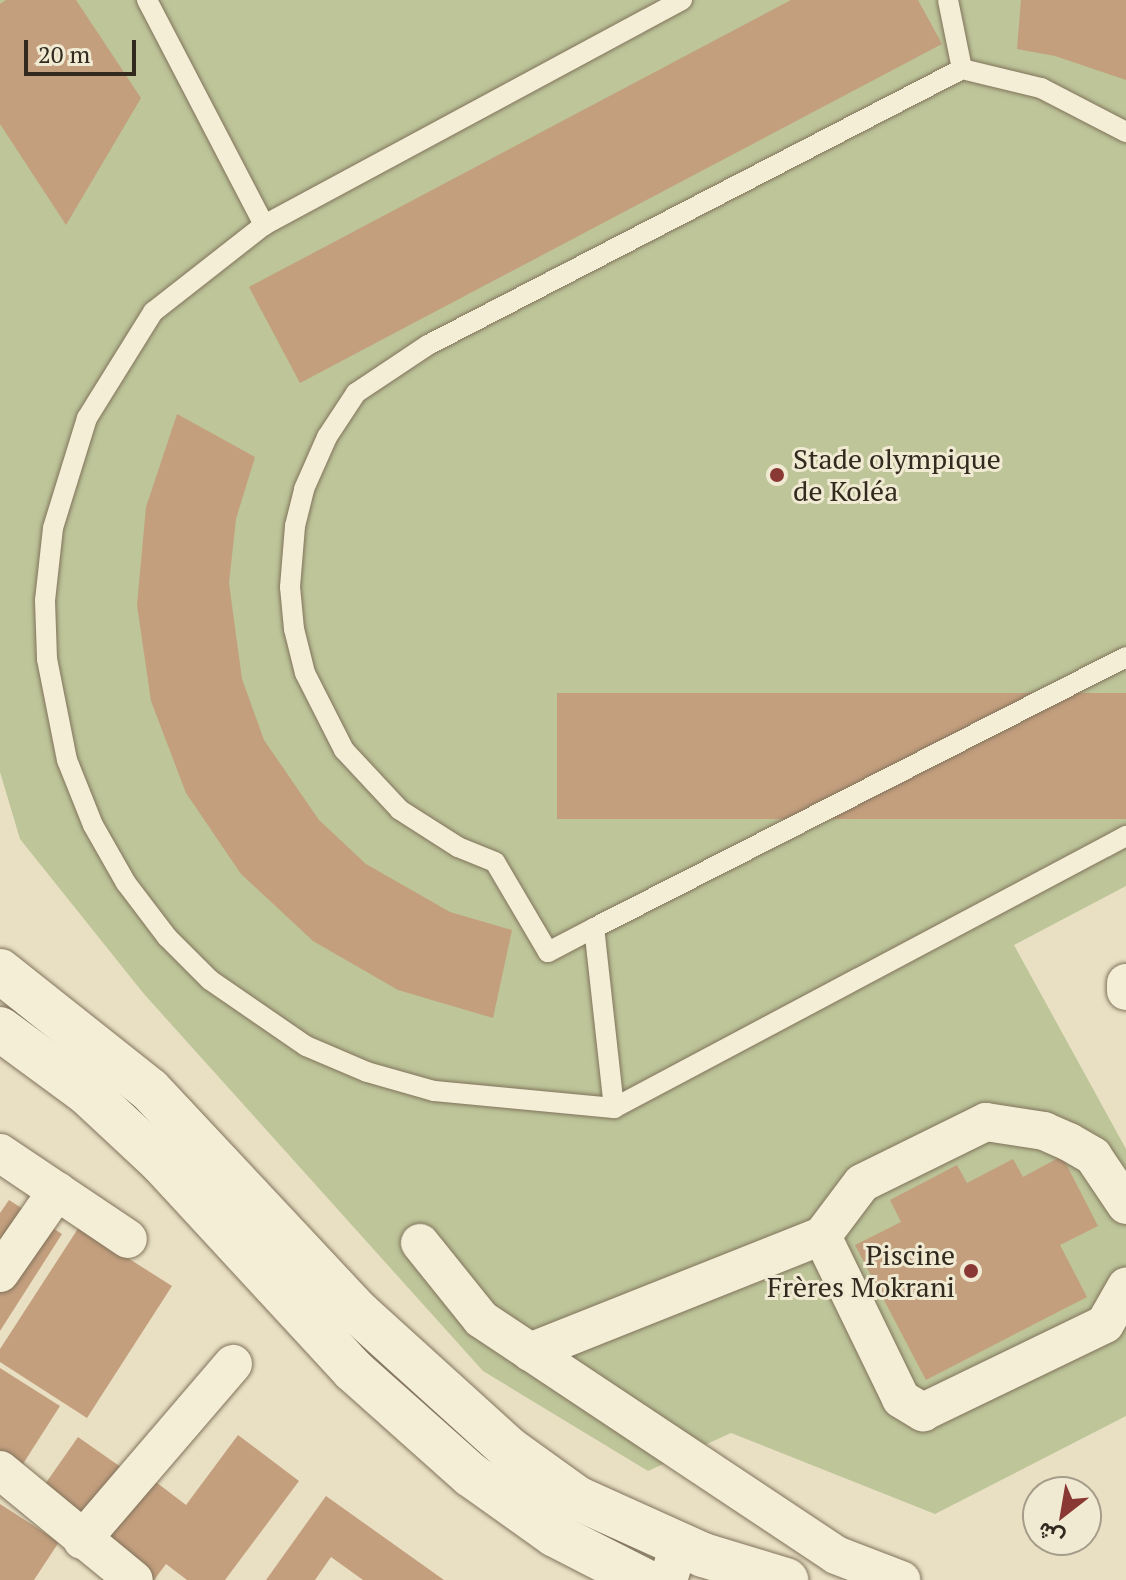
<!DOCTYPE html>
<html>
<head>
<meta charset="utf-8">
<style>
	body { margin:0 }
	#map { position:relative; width:1126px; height:1580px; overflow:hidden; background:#e9e0c4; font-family:"PT Serif",Vazirmatn,serif }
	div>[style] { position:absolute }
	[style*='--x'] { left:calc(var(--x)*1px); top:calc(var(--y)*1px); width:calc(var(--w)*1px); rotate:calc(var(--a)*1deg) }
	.green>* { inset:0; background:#bdc599 }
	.building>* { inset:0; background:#c39f7e; transform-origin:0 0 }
	.roads { filter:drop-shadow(0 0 2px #81735c) drop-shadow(0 0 2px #81735c) }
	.lane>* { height:20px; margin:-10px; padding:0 10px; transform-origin:10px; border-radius:10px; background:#f5eed6 }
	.street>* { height:38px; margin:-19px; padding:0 19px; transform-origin:19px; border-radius:19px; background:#f5eed6 }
	.secondary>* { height:44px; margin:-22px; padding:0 22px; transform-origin:22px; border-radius:22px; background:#f5eed6 }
	.dots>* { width:22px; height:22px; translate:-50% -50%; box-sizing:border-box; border:4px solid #f1ead2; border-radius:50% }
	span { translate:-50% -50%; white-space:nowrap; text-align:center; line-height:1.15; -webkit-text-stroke:6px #f1ead2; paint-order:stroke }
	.poi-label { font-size:28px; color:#332a1f }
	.left { translate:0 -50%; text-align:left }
	.right { translate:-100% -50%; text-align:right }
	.north { position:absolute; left:1022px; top:1476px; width:80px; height:80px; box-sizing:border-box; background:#f1ead2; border:2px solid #a59d8a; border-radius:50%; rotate:211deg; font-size:22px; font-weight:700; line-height:32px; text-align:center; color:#332a1f }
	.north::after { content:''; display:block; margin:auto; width:28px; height:36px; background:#8a3833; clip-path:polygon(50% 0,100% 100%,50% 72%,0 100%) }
	.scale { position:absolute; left:24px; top:40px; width:112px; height:36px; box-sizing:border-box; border:4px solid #332a1f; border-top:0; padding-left:10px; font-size:24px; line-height:28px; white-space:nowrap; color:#332a1f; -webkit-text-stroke:6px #f1ead2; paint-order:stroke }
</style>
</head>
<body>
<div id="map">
	<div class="green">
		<i style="clip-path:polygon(0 0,1126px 0,1126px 886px,1014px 945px,1126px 1149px,1126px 1416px,935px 1514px,731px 1433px,648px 1471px,483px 1371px,144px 994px,20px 839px,0 772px)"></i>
	</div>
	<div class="building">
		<i style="clip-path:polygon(6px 0,76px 0,141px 98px,66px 225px,0 124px,0 4px)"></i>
		<i style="clip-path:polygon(791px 0,918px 0,942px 44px,300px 383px,249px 287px)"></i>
		<i style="clip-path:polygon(1021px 0,1126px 0,1126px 80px,1055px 56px,1017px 49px)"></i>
		<i style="clip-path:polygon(177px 414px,255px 457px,236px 519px,229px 583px,242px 679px,264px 740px,319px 820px,366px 864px,450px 912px,512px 930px,493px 1018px,398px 990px,313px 941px,241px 874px,186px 793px,151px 701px,137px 605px,146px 507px)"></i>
		<i style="left:1126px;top:693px;width:126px;height:569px;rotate:90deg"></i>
		<i style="clip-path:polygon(1062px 1156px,1098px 1226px,1060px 1245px,1087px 1297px,926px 1380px,855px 1245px,901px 1222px,890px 1200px,957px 1165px,967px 1183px,1013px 1159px,1023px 1177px)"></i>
		<i style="clip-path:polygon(9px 1200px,62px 1234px,0 1331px,0 1213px)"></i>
		<i style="clip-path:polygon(79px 1227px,172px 1286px,87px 1418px,0 1362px,0 1349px)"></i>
		<i style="clip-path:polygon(0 1368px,60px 1406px,21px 1467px,0 1454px)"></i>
		<i style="clip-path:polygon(238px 1435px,299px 1481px,225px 1580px,187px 1580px,166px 1564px,154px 1580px,145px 1580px,101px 1547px,152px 1479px,186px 1505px)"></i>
		<i style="left:78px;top:1437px;width:70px;height:78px;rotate:35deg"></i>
		<i style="clip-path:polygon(326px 1496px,444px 1580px,363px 1580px,331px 1557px,315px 1580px,266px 1580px)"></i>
		<i style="clip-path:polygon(0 1504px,59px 1542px,34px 1580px,0 1580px)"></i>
	</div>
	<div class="roads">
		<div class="lane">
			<i style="--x:147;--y:0;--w:254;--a:62.5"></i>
			<i style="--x:682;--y:0;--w:475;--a:151.7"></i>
			<i style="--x:264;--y:225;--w:141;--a:141.9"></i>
			<i style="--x:153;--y:312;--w:125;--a:121.9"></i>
			<i style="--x:87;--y:418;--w:115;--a:107.2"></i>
			<i style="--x:53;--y:528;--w:73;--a:96.3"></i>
			<i style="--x:45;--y:601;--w:58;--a:88"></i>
			<i style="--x:47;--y:659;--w:103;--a:78.8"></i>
			<i style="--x:67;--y:760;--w:70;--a:68.2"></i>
			<i style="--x:93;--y:825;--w:67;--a:60.4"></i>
			<i style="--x:126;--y:883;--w:68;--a:52.8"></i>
			<i style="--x:167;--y:937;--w:61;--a:45"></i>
			<i style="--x:210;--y:980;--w:116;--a:34.5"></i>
			<i style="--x:306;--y:1046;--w:66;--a:23.1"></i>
			<i style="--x:367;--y:1072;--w:70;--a:15.8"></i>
			<i style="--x:434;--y:1091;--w:181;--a:5.4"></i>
			<i style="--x:614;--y:1108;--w:580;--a:-27.98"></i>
			<i style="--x:962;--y:69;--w:81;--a:13.5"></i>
			<i style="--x:1041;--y:88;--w:96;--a:27.4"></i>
			<i style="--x:594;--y:928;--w:52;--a:152.4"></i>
			<i style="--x:548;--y:952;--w:104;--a:-120.5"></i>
			<i style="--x:495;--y:862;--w:40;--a:-158"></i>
			<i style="--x:458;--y:847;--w:69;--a:-147.5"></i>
			<i style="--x:400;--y:810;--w:82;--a:-133"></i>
			<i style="--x:344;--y:750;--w:86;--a:-116.9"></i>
			<i style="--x:305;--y:673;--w:45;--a:-104"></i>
			<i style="--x:294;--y:629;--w:42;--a:-95.4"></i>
			<i style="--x:290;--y:587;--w:61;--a:-85.3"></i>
			<i style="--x:295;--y:526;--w:38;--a:-76"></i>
			<i style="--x:304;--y:489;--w:57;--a:-66.1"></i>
			<i style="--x:327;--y:437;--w:53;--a:-56.6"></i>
			<i style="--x:356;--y:393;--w:87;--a:-33.7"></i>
			<i style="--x:428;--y:345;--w:601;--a:-27.33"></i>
			<i style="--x:962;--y:69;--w:70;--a:-101.5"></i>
			<i style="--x:614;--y:1108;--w:181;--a:-96.3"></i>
			<i style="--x:594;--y:928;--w:597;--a:-26.99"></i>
		</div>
		<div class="street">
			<i style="--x:1126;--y:983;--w:8;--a:90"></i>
			<i style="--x:0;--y:1153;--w:154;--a:33.9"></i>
			<i style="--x:822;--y:1236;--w:181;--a:64.1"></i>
			<i style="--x:901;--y:1399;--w:26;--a:31"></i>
			<i style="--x:923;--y:1412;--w:202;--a:-25.8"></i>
			<i style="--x:1105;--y:1324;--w:43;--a:-60.4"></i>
			<i style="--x:420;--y:1243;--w:97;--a:51.2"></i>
			<i style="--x:481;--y:1319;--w:426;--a:33.6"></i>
			<i style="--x:836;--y:1555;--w:70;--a:21"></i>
			<i style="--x:0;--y:1273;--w:100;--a:-55.2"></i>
			<i style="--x:530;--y:1352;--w:314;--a:-21.7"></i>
			<i style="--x:822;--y:1236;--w:66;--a:-53"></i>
			<i style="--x:862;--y:1183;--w:138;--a:-26.2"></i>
			<i style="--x:986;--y:1122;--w:59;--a:8.8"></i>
			<i style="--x:1044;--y:1131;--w:27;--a:24"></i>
			<i style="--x:1069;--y:1142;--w:28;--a:30"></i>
			<i style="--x:1093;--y:1156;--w:59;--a:56"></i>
			<i style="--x:0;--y:1470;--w:173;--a:39.4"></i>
			<i style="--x:82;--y:1540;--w:232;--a:-49.4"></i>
			<i style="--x:668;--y:1580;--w:38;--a:-72"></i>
		</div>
		<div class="secondary">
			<i style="--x:0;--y:971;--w:191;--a:38.4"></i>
			<i style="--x:150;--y:1090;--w:306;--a:46.9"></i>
			<i style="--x:359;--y:1313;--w:202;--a:42.2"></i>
			<i style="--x:509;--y:1449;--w:84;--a:35.8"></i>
			<i style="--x:577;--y:1498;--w:138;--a:24.3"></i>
			<i style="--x:703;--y:1555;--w:87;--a:16.8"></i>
			<i style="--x:0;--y:1029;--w:108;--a:36.3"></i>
			<i style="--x:87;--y:1093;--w:103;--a:43"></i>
			<i style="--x:162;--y:1163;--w:282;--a:47.3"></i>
			<i style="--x:353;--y:1370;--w:158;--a:41.7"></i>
			<i style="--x:471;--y:1475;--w:103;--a:35.5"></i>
			<i style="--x:555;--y:1535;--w:99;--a:27.1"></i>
		</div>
	</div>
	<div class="dots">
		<i style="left:777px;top:475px;background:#8a3833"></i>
		<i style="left:971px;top:1271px;background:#8a3833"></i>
	</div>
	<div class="poi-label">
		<span class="left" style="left:793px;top:475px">Stade olympique<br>de Koléa</span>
		<span class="right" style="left:955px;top:1271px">Piscine<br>Frères Mokrani</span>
	</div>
	<div class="north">ش</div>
	<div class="scale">20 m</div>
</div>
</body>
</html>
